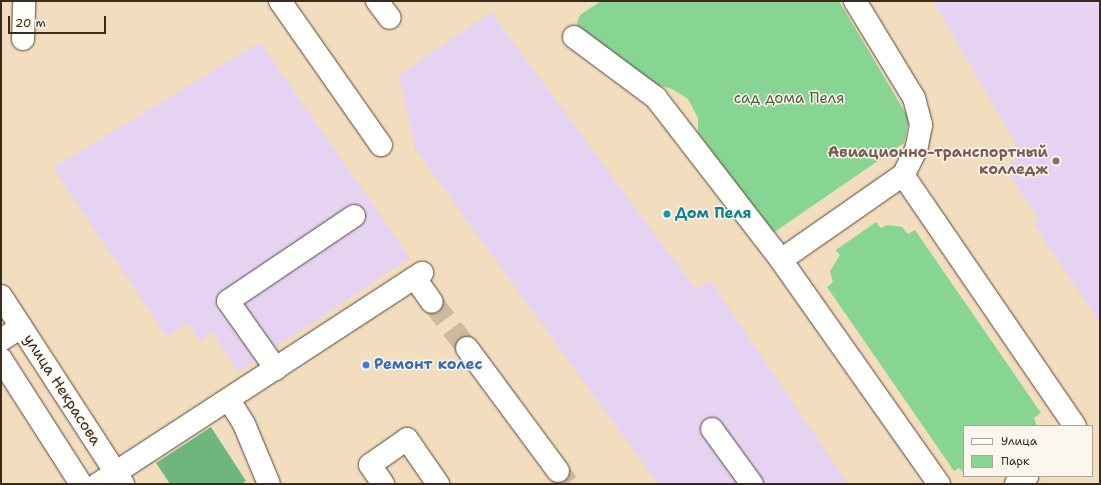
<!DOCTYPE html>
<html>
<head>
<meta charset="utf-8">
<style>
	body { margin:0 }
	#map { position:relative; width:1101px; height:485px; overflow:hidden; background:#f2ddbe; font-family:"Shantell Sans",sans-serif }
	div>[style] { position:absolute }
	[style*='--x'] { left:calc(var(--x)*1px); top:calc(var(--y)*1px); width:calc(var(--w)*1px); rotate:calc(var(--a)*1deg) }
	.built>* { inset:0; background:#e5d3f1 }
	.green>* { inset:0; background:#88d593 }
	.forest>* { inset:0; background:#6eb67d }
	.minor-tunnel>* { height:22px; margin-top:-11px; transform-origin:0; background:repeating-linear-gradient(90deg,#cdb99e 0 22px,transparent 0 33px) }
	.roads { filter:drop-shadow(0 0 1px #564536) drop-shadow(0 0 1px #564536) }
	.minor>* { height:22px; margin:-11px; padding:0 11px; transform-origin:11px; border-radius:11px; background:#fff }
	.dots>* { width:11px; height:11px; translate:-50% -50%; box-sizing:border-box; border:2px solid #fbf7ec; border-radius:50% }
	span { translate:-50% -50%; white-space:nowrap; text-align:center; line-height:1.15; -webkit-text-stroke:3px #fbf7ec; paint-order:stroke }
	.park-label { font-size:15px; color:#525d41 }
	.education-label { font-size:15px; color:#785e54; font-weight:700 }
	.right { translate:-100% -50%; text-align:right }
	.culture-label { font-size:15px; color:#0d838f; font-weight:700 }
	.left { translate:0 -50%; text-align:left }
	.shop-label { font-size:15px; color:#366cbe; font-weight:700 }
	.street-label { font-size:15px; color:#3b2a1e }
	.frame { position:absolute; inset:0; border:2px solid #3b2a1e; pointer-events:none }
	.legend { position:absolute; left:963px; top:425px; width:130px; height:52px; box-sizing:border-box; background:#fbf7ec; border:1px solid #aea59a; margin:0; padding:5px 7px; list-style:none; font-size:12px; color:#3b2a1e }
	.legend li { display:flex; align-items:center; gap:8px; height:20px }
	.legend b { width:20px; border:1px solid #aea59a }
	.scale { position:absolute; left:8px; top:16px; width:98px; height:18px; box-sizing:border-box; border:2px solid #3b2a1e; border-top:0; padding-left:5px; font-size:12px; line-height:14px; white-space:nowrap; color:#3b2a1e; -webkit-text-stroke:3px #fbf7ec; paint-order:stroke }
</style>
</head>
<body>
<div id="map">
	<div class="built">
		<i style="clip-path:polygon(933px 1px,1100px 1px,1100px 323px,1033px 224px,1039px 220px,1004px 167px,1022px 155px)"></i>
		<i style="clip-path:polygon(491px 12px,696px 290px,710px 280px,848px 484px,658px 484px,415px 149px,399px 75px)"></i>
		<i style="clip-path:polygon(260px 42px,410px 258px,238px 372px,212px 332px,200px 341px,187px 323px,167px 337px,53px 168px)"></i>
	</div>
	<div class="green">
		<i style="clip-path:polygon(601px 1px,839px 1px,909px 119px,904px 143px,773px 233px,698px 133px,698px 118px,688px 99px,672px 89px,653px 84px,579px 29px,577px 23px,580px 15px)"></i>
		<i style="clip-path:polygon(876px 222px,881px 228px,887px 225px,902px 227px,908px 234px,915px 230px,1041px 413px,1034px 418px,1037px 426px,964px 426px,964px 473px,959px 468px,954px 471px,827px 287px,833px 282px,830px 271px,840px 255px,836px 250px)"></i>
	</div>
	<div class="forest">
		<i style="clip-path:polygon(211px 427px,246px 481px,241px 484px,170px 484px,156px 463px)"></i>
	</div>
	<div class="minor-tunnel">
		<i style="--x:432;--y:302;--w:58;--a:52.7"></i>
		<i style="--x:558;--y:471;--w:16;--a:52"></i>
	</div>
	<div class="roads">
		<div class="minor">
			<i style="--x:280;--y:1;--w:176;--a:55"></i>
			<i style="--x:377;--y:1;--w:21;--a:53"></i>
			<i style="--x:855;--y:1;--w:114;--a:58.7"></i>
			<i style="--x:914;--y:98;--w:28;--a:75"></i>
			<i style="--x:921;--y:125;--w:25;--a:101"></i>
			<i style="--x:916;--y:150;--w:28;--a:117"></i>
			<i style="--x:574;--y:37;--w:102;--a:36.6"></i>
			<i style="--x:656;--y:98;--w:205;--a:52.3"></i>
			<i style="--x:23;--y:39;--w:36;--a:-88"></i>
			<i style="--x:415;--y:278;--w:29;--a:55"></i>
			<i style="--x:1;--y:296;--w:224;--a:57"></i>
			<i style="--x:1;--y:340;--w:24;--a:-33"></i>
			<i style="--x:467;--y:348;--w:153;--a:53.5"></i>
			<i style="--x:1;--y:359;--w:148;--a:57.4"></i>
			<i style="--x:276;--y:369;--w:83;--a:-125.2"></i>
			<i style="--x:228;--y:301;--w:152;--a:-34"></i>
			<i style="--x:229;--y:400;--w:28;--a:58"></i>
			<i style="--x:244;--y:424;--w:65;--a:67.4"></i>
			<i style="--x:712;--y:429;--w:68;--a:54"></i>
			<i style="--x:98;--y:484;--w:387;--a:-33.1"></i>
			<i style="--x:383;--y:484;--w:23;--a:-124"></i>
			<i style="--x:370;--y:465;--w:45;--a:-35.1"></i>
			<i style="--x:407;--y:439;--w:55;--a:55.4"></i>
			<i style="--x:939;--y:484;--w:274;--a:-125.2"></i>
			<i style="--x:781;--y:260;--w:149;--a:-34.9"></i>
			<i style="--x:903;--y:175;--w:304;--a:55.6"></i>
			<i style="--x:1016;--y:484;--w:14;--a:-36"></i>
		</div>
	</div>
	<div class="dots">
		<i style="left:1056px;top:161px;background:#8d6e63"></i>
		<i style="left:667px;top:214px;background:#0f9aa8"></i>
		<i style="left:366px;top:365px;background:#3f7fe0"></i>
	</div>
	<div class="park-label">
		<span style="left:789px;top:99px">сад дома Пеля</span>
	</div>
	<div class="education-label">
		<span class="right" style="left:1048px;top:161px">Авиационно-транспортный<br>колледж</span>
	</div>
	<div class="culture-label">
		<span class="left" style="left:675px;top:214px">Дом Пеля</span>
	</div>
	<div class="shop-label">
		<span class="left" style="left:374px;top:365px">Ремонт колес</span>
	</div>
	<div class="street-label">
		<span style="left:62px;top:390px;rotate:57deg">улица Некрасова</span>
	</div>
	<div class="frame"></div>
	<ul class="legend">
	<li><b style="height:5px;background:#fff"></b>Улица</li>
	<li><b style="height:11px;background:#88d593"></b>Парк</li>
	</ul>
	<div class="scale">20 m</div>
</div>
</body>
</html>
